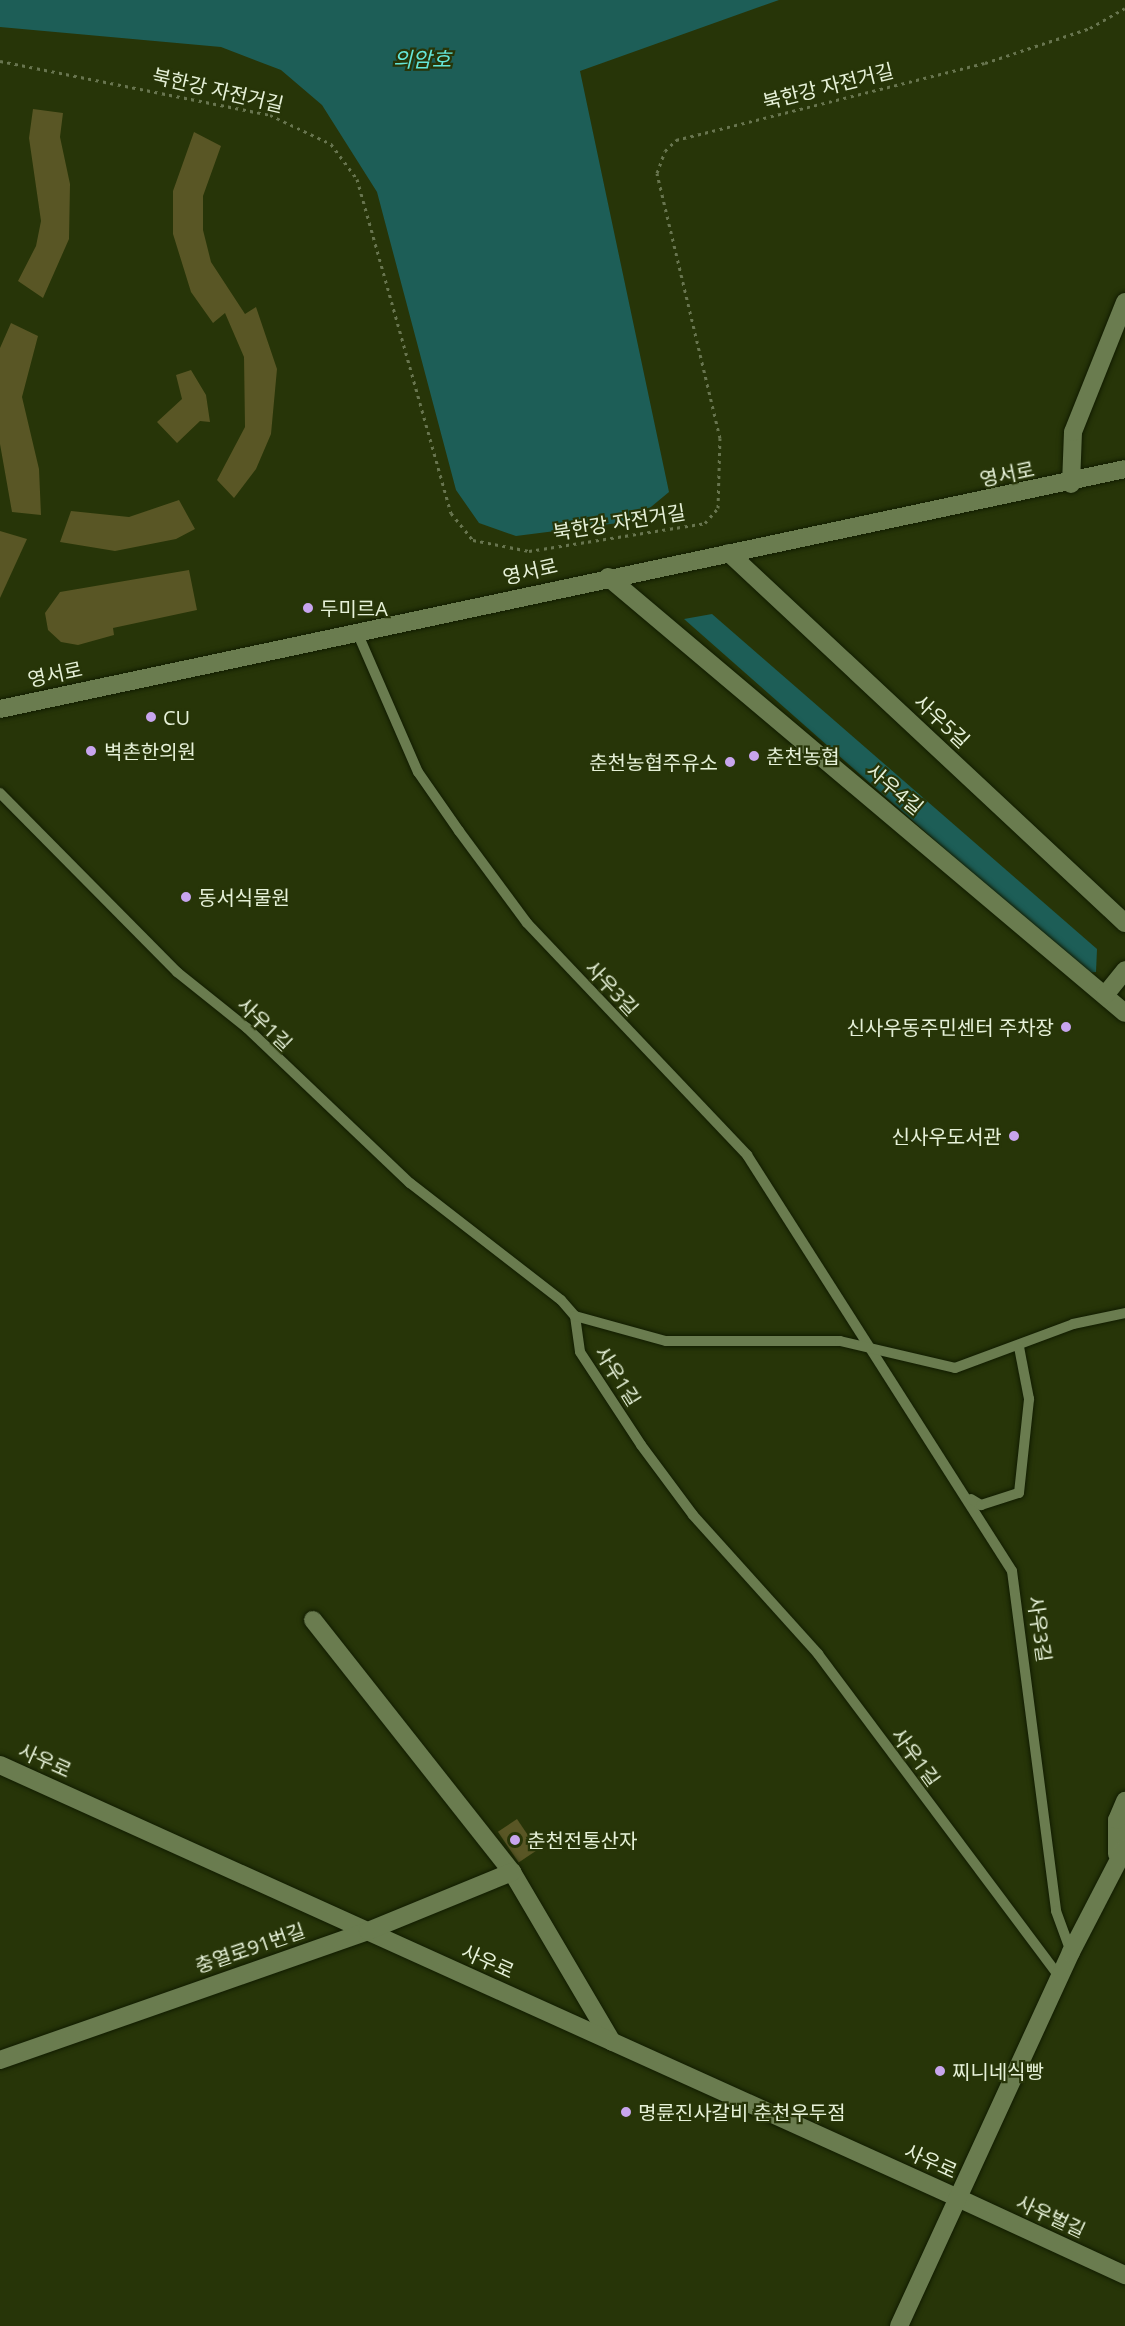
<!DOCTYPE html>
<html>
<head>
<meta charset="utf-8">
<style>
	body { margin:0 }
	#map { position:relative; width:1125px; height:2326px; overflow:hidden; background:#273508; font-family:"Open Sans","Noto Sans KR",sans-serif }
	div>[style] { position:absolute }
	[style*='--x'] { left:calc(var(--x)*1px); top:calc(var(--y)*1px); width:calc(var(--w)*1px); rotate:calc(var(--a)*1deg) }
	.water>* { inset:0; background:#1d5e57 }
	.building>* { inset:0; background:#595625; transform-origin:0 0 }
	.path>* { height:3px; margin-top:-1.5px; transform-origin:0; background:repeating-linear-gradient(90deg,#68754f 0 3px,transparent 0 7.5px) }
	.roads { filter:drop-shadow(0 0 2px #111c00) drop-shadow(0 0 2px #111c00) }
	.service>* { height:10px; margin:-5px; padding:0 5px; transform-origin:5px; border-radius:5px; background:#6a7c4f }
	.minor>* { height:18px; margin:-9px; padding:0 9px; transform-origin:9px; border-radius:9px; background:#6a7c4f }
	.tertiary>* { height:18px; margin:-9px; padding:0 9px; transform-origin:9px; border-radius:9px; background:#6a7c4f }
	.dots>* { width:16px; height:16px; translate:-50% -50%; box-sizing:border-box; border:3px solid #273508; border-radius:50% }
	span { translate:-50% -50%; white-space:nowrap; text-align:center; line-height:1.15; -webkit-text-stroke:4.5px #273508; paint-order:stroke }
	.street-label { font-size:20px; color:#e6f1d8 }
	.poi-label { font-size:20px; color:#e6f1d8 }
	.left { translate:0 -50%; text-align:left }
	.right { translate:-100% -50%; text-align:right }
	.water-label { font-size:21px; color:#65e6d9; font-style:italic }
</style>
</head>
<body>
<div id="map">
	<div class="water">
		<i style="clip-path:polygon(0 0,779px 0,580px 71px,669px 492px,634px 521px,516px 536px,479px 523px,456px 490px,377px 192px,322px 105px,281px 70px,221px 47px,0 27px)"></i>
		<i style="clip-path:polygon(712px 614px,1097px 949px,1096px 972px,1085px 973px,684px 619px)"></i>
	</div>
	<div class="building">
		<i style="clip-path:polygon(33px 109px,63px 113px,60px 137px,70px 184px,69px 239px,43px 298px,18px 281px,36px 246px,41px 221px,29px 138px)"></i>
		<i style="clip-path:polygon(194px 132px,221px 146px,203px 196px,203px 230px,211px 262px,245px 314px,256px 307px,277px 369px,271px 434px,256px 469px,234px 498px,217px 480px,245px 427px,244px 357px,225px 313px,213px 323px,191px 292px,173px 234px,173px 191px)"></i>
		<i style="clip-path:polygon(11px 323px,38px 336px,22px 397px,39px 469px,41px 515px,12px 512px,0 444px,0 348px)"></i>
		<i style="clip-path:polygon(191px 370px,206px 395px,210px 422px,200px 421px,177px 443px,157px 422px,182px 399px,176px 375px)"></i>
		<i style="clip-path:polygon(179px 500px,195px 529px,176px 539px,115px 551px,60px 542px,71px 511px,129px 517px)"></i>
		<i style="clip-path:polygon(0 531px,27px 539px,0 598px)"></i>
		<i style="clip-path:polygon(189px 570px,197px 610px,113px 628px,114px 635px,78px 645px,61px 642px,48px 630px,45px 613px,60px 592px)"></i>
		<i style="left:517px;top:1819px;width:37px;height:23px;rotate:56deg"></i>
	</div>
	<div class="path">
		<i style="--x:0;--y:61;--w:275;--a:11.3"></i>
		<i style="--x:270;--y:115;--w:68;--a:25.4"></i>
		<i style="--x:331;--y:144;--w:44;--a:53.4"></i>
		<i style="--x:357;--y:179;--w:347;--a:74.3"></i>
		<i style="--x:451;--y:513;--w:35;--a:51"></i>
		<i style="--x:473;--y:540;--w:57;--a:11.1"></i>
		<i style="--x:529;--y:551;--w:178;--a:-9"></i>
		<i style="--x:705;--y:523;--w:20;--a:-49"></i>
		<i style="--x:718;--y:508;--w:70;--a:-88.4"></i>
		<i style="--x:720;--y:438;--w:272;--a:-103.4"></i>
		<i style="--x:657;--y:173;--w:23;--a:-70"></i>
		<i style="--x:665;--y:151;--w:16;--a:-45"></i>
		<i style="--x:676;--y:140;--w:318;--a:-14"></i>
		<i style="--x:985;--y:63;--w:111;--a:-18.4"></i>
		<i style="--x:1090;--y:28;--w:40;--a:-29.7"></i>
	</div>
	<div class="roads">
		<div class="service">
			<i style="--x:357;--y:632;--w:153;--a:66.5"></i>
			<i style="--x:418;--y:772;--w:72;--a:55.2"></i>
			<i style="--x:459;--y:831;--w:114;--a:53.5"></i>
			<i style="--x:527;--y:923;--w:320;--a:46.5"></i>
			<i style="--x:747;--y:1155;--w:493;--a:57.5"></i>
			<i style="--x:1012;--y:1571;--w:343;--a:82.6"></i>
			<i style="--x:1056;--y:1911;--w:44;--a:69.9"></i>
			<i style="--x:0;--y:793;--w:252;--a:45.3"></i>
			<i style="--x:177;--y:972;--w:90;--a:38.7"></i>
			<i style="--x:247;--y:1028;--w:225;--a:43.6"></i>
			<i style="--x:410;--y:1183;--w:191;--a:37.8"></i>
			<i style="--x:561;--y:1300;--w:21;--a:49"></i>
			<i style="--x:575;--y:1316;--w:36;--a:82"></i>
			<i style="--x:580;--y:1352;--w:111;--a:56.7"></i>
			<i style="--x:641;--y:1445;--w:87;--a:53.4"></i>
			<i style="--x:693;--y:1515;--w:187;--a:48"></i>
			<i style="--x:818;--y:1654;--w:402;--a:53.2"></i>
			<i style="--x:575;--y:1316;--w:94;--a:15.4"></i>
			<i style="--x:666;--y:1341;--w:174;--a:0"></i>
			<i style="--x:840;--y:1341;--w:118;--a:13.2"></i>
			<i style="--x:955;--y:1368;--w:126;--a:-20.4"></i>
			<i style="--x:1073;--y:1324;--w:53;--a:-11.9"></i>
			<i style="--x:971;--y:1499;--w:12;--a:31"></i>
			<i style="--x:981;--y:1505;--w:40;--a:-18"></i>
			<i style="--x:1019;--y:1493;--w:95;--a:-83.9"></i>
			<i style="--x:1029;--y:1399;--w:53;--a:-100.9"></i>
		</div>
		<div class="minor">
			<i style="--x:1071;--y:484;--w:52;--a:-87.8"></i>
			<i style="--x:1073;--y:432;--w:140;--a:-68.2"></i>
			<i style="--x:729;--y:553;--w:542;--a:43.06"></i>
			<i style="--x:608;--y:577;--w:676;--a:40.14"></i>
			<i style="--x:1105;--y:995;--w:32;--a:-51"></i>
			<i style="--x:313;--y:1620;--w:321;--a:51.7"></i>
			<i style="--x:512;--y:1872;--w:197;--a:59.5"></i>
			<i style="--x:0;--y:1765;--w:1051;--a:24.32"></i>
			<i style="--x:0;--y:2060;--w:390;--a:-19.3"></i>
			<i style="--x:368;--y:1931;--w:156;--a:-22.3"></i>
		</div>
		<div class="tertiary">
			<i style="--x:0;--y:709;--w:1150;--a:-12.04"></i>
			<i style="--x:1117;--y:1854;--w:34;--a:-90"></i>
			<i style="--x:1117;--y:1820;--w:21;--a:-67"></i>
			<i style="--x:958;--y:2198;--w:184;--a:24.8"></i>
			<i style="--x:899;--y:2326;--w:412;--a:-65.3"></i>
			<i style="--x:1071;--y:1952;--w:117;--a:-62.6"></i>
		</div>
	</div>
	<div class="dots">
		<i style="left:308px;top:608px;background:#c8a5ee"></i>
		<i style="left:151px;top:717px;background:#c8a5ee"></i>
		<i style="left:91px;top:751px;background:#c8a5ee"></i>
		<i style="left:754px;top:756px;background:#c8a5ee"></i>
		<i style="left:730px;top:762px;background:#c8a5ee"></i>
		<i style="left:186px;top:897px;background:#c8a5ee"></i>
		<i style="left:1066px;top:1027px;background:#c8a5ee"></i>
		<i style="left:1014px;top:1136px;background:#c8a5ee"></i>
		<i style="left:515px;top:1840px;background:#c8a5ee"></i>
		<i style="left:940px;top:2071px;background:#c8a5ee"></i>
		<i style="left:626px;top:2112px;background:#c8a5ee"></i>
	</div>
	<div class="street-label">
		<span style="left:828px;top:86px;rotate:-14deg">북한강 자전거길</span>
		<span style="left:218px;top:90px;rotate:13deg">북한강 자전거길</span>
		<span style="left:1007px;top:474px;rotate:-12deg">영서로</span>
		<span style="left:619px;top:522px;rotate:-9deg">북한강 자전거길</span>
		<span style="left:530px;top:571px;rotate:-13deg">영서로</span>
		<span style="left:55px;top:674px;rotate:-12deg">영서로</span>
		<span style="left:942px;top:721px;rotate:43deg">사우5길</span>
		<span style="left:895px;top:789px;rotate:40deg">사우4길</span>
		<span style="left:612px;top:988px;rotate:47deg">사우3길</span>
		<span style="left:265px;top:1024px;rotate:44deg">사우1길</span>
		<span style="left:618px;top:1376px;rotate:58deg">사우1길</span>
		<span style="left:1040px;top:1629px;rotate:82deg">사우3길</span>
		<span style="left:916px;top:1757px;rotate:54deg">사우1길</span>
		<span style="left:45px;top:1760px;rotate:24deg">사우로</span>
		<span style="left:250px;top:1948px;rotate:-19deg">충열로91번길</span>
		<span style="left:488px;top:1961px;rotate:24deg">사우로</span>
		<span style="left:931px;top:2161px;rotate:24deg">사우로</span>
		<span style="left:1051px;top:2216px;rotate:25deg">사우벌길</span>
	</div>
	<div class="poi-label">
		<span class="left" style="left:320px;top:608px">두미르A</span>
		<span class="left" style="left:163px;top:717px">CU</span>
		<span class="left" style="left:104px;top:751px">벽촌한의원</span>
		<span class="left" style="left:766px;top:756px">춘천농협</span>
		<span class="right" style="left:718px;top:762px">춘천농협주유소</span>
		<span class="left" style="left:198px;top:897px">동서식물원</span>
		<span class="right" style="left:1054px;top:1027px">신사우동주민센터 주차장</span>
		<span class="right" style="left:1002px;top:1136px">신사우도서관</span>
		<span class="left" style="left:527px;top:1840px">춘천전통산자</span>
		<span class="left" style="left:952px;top:2071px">찌니네식빵</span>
		<span class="left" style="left:638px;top:2112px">명륜진사갈비 춘천우두점</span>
	</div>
	<div class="water-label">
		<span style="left:422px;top:59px">의암호</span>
	</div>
</div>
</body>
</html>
